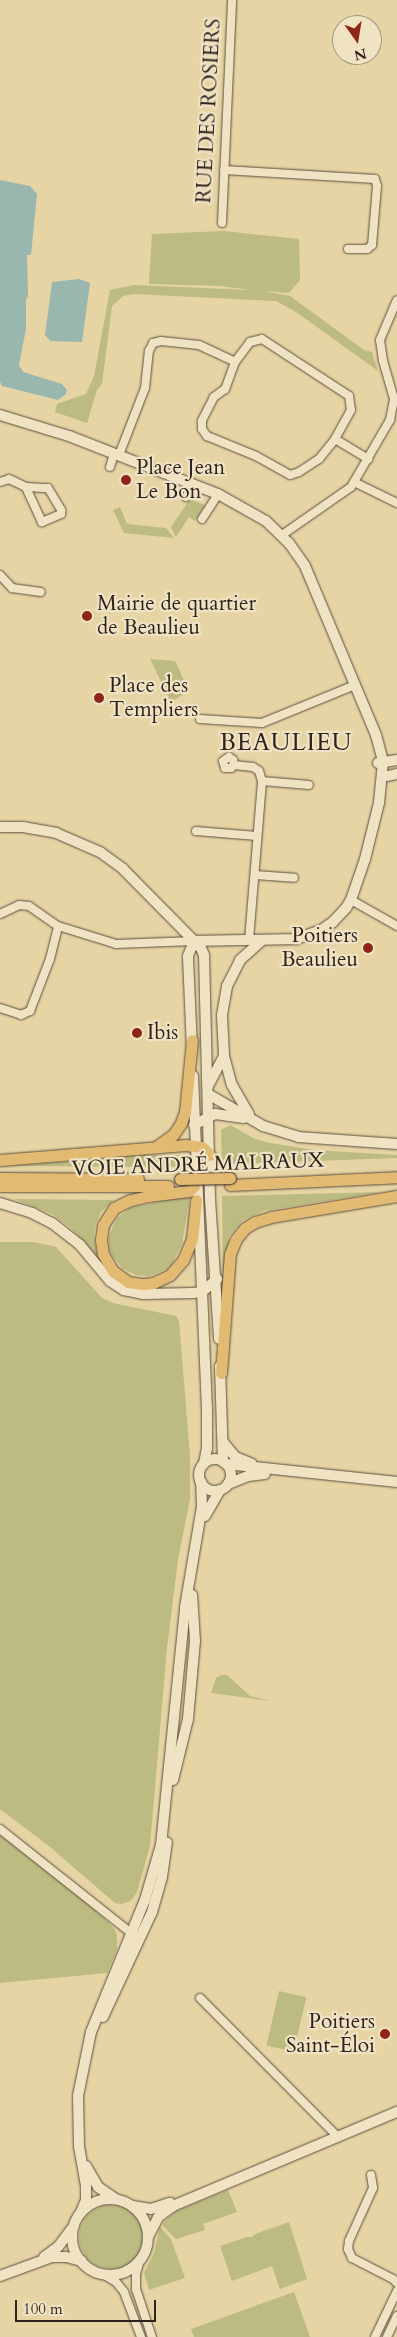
<!DOCTYPE html>
<html>
<head>
<meta charset="utf-8">
<style>
  body { margin:0 }
  #map { position:relative; width:397px; height:2337px; overflow:hidden; background:#e6d4a4; font-family:Cardo,serif }
  div>[style] { position:absolute }
  [style*='--x'] { left:calc(var(--x)*1px); top:calc(var(--y)*1px); width:calc(var(--w)*1px); rotate:calc(var(--a)*1deg) }
  .green>* { inset:0; background:#bcbb81; transform-origin:0 0 }
  .round { border-radius:50% }
  .water>* { inset:0; background:#99b7af }
  .roads { filter:drop-shadow(0 0 1px #5c4e3e) drop-shadow(0 0 1px #5c4e3e) }
  .street>* { height:8px; margin:-4px; padding:0 4px; transform-origin:4px; border-radius:4px; background:#efe3c4 }
  .secondary>* { height:10px; margin:-5px; padding:0 5px; transform-origin:5px; border-radius:5px; background:#efe3c4 }
  .secondary>.ring { margin:-5px; padding:0; box-sizing:content-box; background:none; border:10px solid #efe3c4; border-radius:50% }
  .primary>* { height:11px; margin:-5.5px; padding:0 5.5px; transform-origin:5.5px; border-radius:5.5px; background:#e3ba72 }
  .bridges { filter:drop-shadow(0 0 1px #2e221c) drop-shadow(0 0 1px #2e221c) }
  .primary-bridge>* { height:11px; margin:-5.5px; padding:0 5.5px; transform-origin:5.5px; border-radius:5.5px; background:#e3ba72 }
  .dots>* { width:14px; height:14px; translate:-50% -50%; box-sizing:border-box; border:2px solid #efe3c4; border-radius:50% }
  span { translate:-50% -50%; white-space:nowrap; text-align:center; line-height:1.15; -webkit-text-stroke:4.5px #efe3c4; paint-order:stroke }
  .street-label { font-size:21px; color:#2e221c }
  .poi-label { font-size:21px; color:#2e221c }
  .left { translate:0 -50%; text-align:left }
  .right { translate:-100% -50%; text-align:right }
  .quarter-label { font-size:24px; color:#2e221c; letter-spacing:1px }
  .north { position:absolute; left:332px; top:15px; width:50px; height:50px; box-sizing:border-box; background:#efe3c4; border:1px solid #a29681; border-radius:50%; rotate:167deg; font-size:14px; font-weight:700; line-height:20px; text-align:center; color:#2e221c }
  .north::after { content:''; display:block; margin:auto; width:18px; height:22px; background:#8f2418; clip-path:polygon(50% 0,100% 100%,50% 72%,0 100%) }
  .scale { position:absolute; left:15px; top:2300px; width:141px; height:22px; box-sizing:border-box; border:2px solid #2e221c; border-top:0; padding-left:6px; font-size:15px; line-height:18px; white-space:nowrap; color:#2e221c; -webkit-text-stroke:4px #efe3c4; paint-order:stroke }
</style>
</head>
<body>
<div id="map">
  <div class="green">
    <i style="clip-path:polygon(224px 231px,299px 239px,300px 280px,289px 293px,263px 291px,290px 296px,364px 350px,372px 352px,378px 371px,296px 312px,276px 301px,134px 294px,123px 296px,112px 306px,102px 384px,97px 390px,87px 423px,55px 412px,57px 404px,86px 394px,94px 376px,110px 290px,134px 285px,251px 290px,220px 286px,149px 284px,152px 234px)"></i>
    <i style="clip-path:polygon(190px 499px,205px 505px,195px 521px,189px 517px,176px 537px,171px 527px)"></i>
    <i style="clip-path:polygon(120px 507px,127px 524px,166px 528px,174px 538px,124px 533px,113px 510px)"></i>
    <i style="clip-path:polygon(150px 659px,175px 661px,189px 691px,171px 702px)"></i>
    <i style="clip-path:polygon(230px 1125px,255px 1139px,270px 1143px,314px 1150px,397px 1155px,397px 1158px,230px 1164px,230px 1167px,222px 1167px,221px 1130px)"></i>
    <i style="clip-path:polygon(142px 1155px,185px 1155px,189px 1167px,11px 1166px)"></i>
    <i style="clip-path:polygon(381px 1192px,264px 1211px,243px 1220px,229px 1236px,225px 1284px,223px 1282px,222px 1196px)"></i>
    <i style="clip-path:polygon(180px 1197px,190px 1197px,182px 1244px,172px 1264px,167px 1269px,150px 1276px,136px 1275px,122px 1268px,111px 1254px,109px 1246px,109px 1236px,117px 1218px,130px 1208px)"></i>
    <i style="clip-path:polygon(14px 1199px,114px 1200px,101px 1212px,96px 1223px,94px 1234px,97px 1256px,72px 1229px,52px 1214px)"></i>
    <i style="clip-path:polygon(0 1242px,34px 1242px,56px 1247px,102px 1298px,113px 1303px,176px 1316px,179px 1321px,190px 1456px,190px 1499px,178px 1560px,167px 1648px,150px 1846px,137px 1892px,131px 1901px,121px 1904px,115px 1903px,50px 1847px,0 1809px)"></i>
    <i style="clip-path:polygon(221px 1675px,227px 1675px,250px 1696px,271px 1701px,211px 1693px,216px 1678px)"></i>
    <i style="clip-path:polygon(0 1835px,77px 1893px,114px 1928px,117px 1935px,117px 1950px,107px 1973px,0 1983px)"></i>
    <i style="left:279px;top:1991px;width:28px;height:56px;rotate:13deg"></i>
    <i style="clip-path:polygon(228px 2190px,237px 2212px,203px 2224px,205px 2230px,176px 2239px,163px 2226px,163px 2223px,176px 2211px)"></i>
    <i class="round" style="left:79px;top:2205px;width:64px;height:64px"></i>
    <i style="clip-path:polygon(289px 2222px,307px 2279px,280px 2289px,272px 2266px,232px 2281px,220px 2246px,247px 2237px,252px 2237px,255px 2234px)"></i>
    <i style="clip-path:polygon(160px 2227px,171px 2239px,185px 2278px,149px 2290px,144px 2273px,154px 2253px)"></i>
    <i style="clip-path:polygon(294px 2292px,310px 2337px,194px 2337px,191px 2329px)"></i>
  </div>
  <div class="water">
    <i style="clip-path:polygon(0 180px,30px 186px,37px 194px,31px 255px,27px 255px,28px 296px,26px 300px,26px 329px,19px 365px,23px 372px,62px 384px,67px 390px,66px 394px,58px 400px,2px 386px,0 382px)"></i>
    <i style="clip-path:polygon(79px 279px,90px 283px,82px 342px,50px 341px,45px 335px,52px 282px)"></i>
  </div>
  <div class="roads">
    <div class="street">
      <i style="--x:224;--y:170;--w:151;--a:3.4"></i>
      <i style="--x:375;--y:179;--w:7;--a:74"></i>
      <i style="--x:377;--y:186;--w:59;--a:94.8"></i>
      <i style="--x:372;--y:245;--w:6;--a:141"></i>
      <i style="--x:367;--y:249;--w:19;--a:180"></i>
      <i style="--x:222;--y:223;--w:223;--a:-87.4"></i>
      <i style="--x:235;--y:362;--w:29;--a:110"></i>
      <i style="--x:225;--y:389;--w:14;--a:144"></i>
      <i style="--x:214;--y:397;--w:27;--a:117"></i>
      <i style="--x:202;--y:421;--w:8;--a:90"></i>
      <i style="--x:202;--y:429;--w:9;--a:54"></i>
      <i style="--x:207;--y:436;--w:53;--a:22.2"></i>
      <i style="--x:256;--y:456;--w:39;--a:29"></i>
      <i style="--x:290;--y:475;--w:9;--a:-18"></i>
      <i style="--x:299;--y:472;--w:24;--a:-33"></i>
      <i style="--x:319;--y:459;--w:26;--a:-51"></i>
      <i style="--x:119;--y:455;--w:72;--a:-68.8"></i>
      <i style="--x:145;--y:388;--w:37;--a:-84"></i>
      <i style="--x:149;--y:351;--w:9;--a:-63"></i>
      <i style="--x:153;--y:343;--w:8;--a:-14"></i>
      <i style="--x:161;--y:341;--w:38;--a:6"></i>
      <i style="--x:199;--y:345;--w:40;--a:25"></i>
      <i style="--x:235;--y:362;--w:25;--a:-53"></i>
      <i style="--x:250;--y:342;--w:12;--a:-14"></i>
      <i style="--x:262;--y:339;--w:104;--a:33.2"></i>
      <i style="--x:349;--y:396;--w:14;--a:82"></i>
      <i style="--x:351;--y:410;--w:33;--a:119"></i>
      <i style="--x:335;--y:439;--w:39;--a:31"></i>
      <i style="--x:110;--y:467;--w:14;--a:-73"></i>
      <i style="--x:0;--y:482;--w:9;--a:-18"></i>
      <i style="--x:9;--y:479;--w:19;--a:25"></i>
      <i style="--x:26;--y:487;--w:22;--a:3"></i>
      <i style="--x:48;--y:488;--w:26;--a:59"></i>
      <i style="--x:61;--y:510;--w:4;--a:90"></i>
      <i style="--x:61;--y:514;--w:21;--a:157"></i>
      <i style="--x:42;--y:522;--w:38;--a:-115"></i>
      <i style="--x:354;--y:482;--w:48;--a:26"></i>
      <i style="--x:186;--y:497;--w:15;--a:-58"></i>
      <i style="--x:202;--y:519;--w:30;--a:-57"></i>
      <i style="--x:282;--y:535;--w:84;--a:-34.8"></i>
      <i style="--x:351;--y:487;--w:78;--a:-59.8"></i>
      <i style="--x:390;--y:420;--w:21;--a:-79"></i>
      <i style="--x:394;--y:399;--w:40;--a:-106"></i>
      <i style="--x:383;--y:361;--w:21;--a:-98"></i>
      <i style="--x:380;--y:340;--w:43;--a:-67"></i>
      <i style="--x:0;--y:575;--w:18;--a:47"></i>
      <i style="--x:12;--y:588;--w:29;--a:8"></i>
      <i style="--x:200;--y:719;--w:62;--a:3.7"></i>
      <i style="--x:262;--y:723;--w:100;--a:-22.2"></i>
      <i style="--x:234;--y:765;--w:4;--a:135"></i>
      <i style="--x:231;--y:768;--w:6;--a:180"></i>
      <i style="--x:225;--y:768;--w:7;--a:-106"></i>
      <i style="--x:223;--y:761;--w:7;--a:-34"></i>
      <i style="--x:229;--y:757;--w:5;--a:37"></i>
      <i style="--x:233;--y:760;--w:5;--a:79"></i>
      <i style="--x:234;--y:765;--w:19;--a:6"></i>
      <i style="--x:253;--y:767;--w:7;--a:34"></i>
      <i style="--x:259;--y:771;--w:10;--a:73"></i>
      <i style="--x:196;--y:831;--w:61;--a:4.7"></i>
      <i style="--x:255;--y:875;--w:39;--a:4"></i>
      <i style="--x:351;--y:900;--w:53;--a:29.5"></i>
      <i style="--x:0;--y:914;--w:21;--a:-25"></i>
      <i style="--x:19;--y:905;--w:10;--a:6"></i>
      <i style="--x:29;--y:906;--w:35;--a:35"></i>
      <i style="--x:249;--y:940;--w:160;--a:-85.3"></i>
      <i style="--x:262;--y:781;--w:47;--a:4.9"></i>
      <i style="--x:0;--y:1008;--w:22;--a:18"></i>
      <i style="--x:21;--y:1015;--w:10;--a:-24"></i>
      <i style="--x:30;--y:1011;--w:56;--a:-69"></i>
      <i style="--x:50;--y:959;--w:34;--a:-76"></i>
      <i style="--x:58;--y:926;--w:61;--a:17.2"></i>
      <i style="--x:116;--y:944;--w:78;--a:-2.2"></i>
      <i style="--x:0;--y:1829;--w:172;--a:38.4"></i>
      <i style="--x:200;--y:1998;--w:194;--a:45.2"></i>
      <i style="--x:371;--y:2175;--w:13;--a:81"></i>
      <i style="--x:373;--y:2188;--w:58;--a:114.4"></i>
      <i style="--x:349;--y:2241;--w:8;--a:97"></i>
      <i style="--x:348;--y:2249;--w:10;--a:66"></i>
      <i style="--x:352;--y:2258;--w:46;--a:27.1"></i>
      <i style="--x:393;--y:2279;--w:6;--a:45"></i>
      <i style="--x:140;--y:2260;--w:15;--a:106"></i>
      <i style="--x:136;--y:2274;--w:15;--a:90"></i>
      <i style="--x:136;--y:2289;--w:51;--a:71.6"></i>
      <i style="--x:103;--y:2274;--w:15;--a:32"></i>
      <i style="--x:116;--y:2282;--w:13;--a:51"></i>
      <i style="--x:124;--y:2292;--w:48;--a:69.3"></i>
      <i style="--x:375;--y:2337;--w:51;--a:-64.4"></i>
      <i style="--x:387;--y:2337;--w:23;--a:-65"></i>
    </div>
    <div class="secondary">
      <i style="--x:0;--y:415;--w:72;--a:16.9"></i>
      <i style="--x:69;--y:436;--w:160;--a:21.3"></i>
      <i style="--x:218;--y:494;--w:55;--a:29.4"></i>
      <i style="--x:266;--y:521;--w:32;--a:44"></i>
      <i style="--x:289;--y:543;--w:28;--a:55"></i>
      <i style="--x:305;--y:566;--w:183;--a:67.2"></i>
      <i style="--x:376;--y:735;--w:28;--a:75"></i>
      <i style="--x:383;--y:762;--w:41;--a:95.6"></i>
      <i style="--x:379;--y:803;--w:58;--a:104"></i>
      <i style="--x:365;--y:859;--w:43;--a:108.9"></i>
      <i style="--x:351;--y:900;--w:9;--a:122"></i>
      <i style="--x:346;--y:908;--w:19;--a:133"></i>
      <i style="--x:333;--y:922;--w:14;--a:146"></i>
      <i style="--x:321;--y:930;--w:27;--a:160"></i>
      <i style="--x:296;--y:939;--w:102;--a:178.9"></i>
      <i style="--x:378;--y:763;--w:19;--a:-9"></i>
      <i style="--x:388;--y:776;--w:9;--a:-13"></i>
      <i style="--x:0;--y:827;--w:23;--a:0"></i>
      <i style="--x:23;--y:827;--w:34;--a:10"></i>
      <i style="--x:56;--y:833;--w:48;--a:23.4"></i>
      <i style="--x:100;--y:852;--w:29;--a:36"></i>
      <i style="--x:123;--y:869;--w:111;--a:45.4"></i>
      <i style="--x:201;--y:948;--w:8;--a:67"></i>
      <i style="--x:204;--y:955;--w:244;--a:88.6"></i>
      <i style="--x:210;--y:1199;--w:140;--a:86.3"></i>
      <i style="--x:192;--y:1049;--w:93;--a:-92.5"></i>
      <i style="--x:188;--y:956;--w:16;--a:-68"></i>
      <i style="--x:224;--y:1056;--w:30;--a:75"></i>
      <i style="--x:232;--y:1085;--w:34;--a:60"></i>
      <i style="--x:193;--y:1076;--w:331;--a:87.6"></i>
      <i style="--x:207;--y:1407;--w:41;--a:90"></i>
      <i style="--x:207;--y:1448;--w:16;--a:101"></i>
      <i style="--x:208;--y:1086;--w:34;--a:-62"></i>
      <i style="--x:224;--y:1056;--w:41;--a:-92.8"></i>
      <i style="--x:222;--y:1015;--w:29;--a:-80"></i>
      <i style="--x:227;--y:986;--w:29;--a:-63"></i>
      <i style="--x:240;--y:960;--w:30;--a:-42"></i>
      <i style="--x:208;--y:1094;--w:64;--a:30.2"></i>
      <i style="--x:263;--y:1126;--w:37;--a:17"></i>
      <i style="--x:298;--y:1137;--w:99;--a:4"></i>
      <i style="--x:194;--y:1125;--w:24;--a:-28"></i>
      <i style="--x:215;--y:1114;--w:29;--a:8"></i>
      <i style="--x:0;--y:1203;--w:34;--a:17"></i>
      <i style="--x:32;--y:1213;--w:22;--a:27"></i>
      <i style="--x:52;--y:1223;--w:36;--a:38"></i>
      <i style="--x:80;--y:1245;--w:47;--a:50.2"></i>
      <i style="--x:110;--y:1281;--w:17;--a:33"></i>
      <i style="--x:124;--y:1290;--w:19;--a:12"></i>
      <i style="--x:143;--y:1294;--w:50;--a:-1.1"></i>
      <i style="--x:193;--y:1293;--w:9;--a:-6"></i>
      <i style="--x:202;--y:1292;--w:20;--a:-41"></i>
      <i style="--x:220;--y:1366;--w:96;--a:88.2"></i>
      <i style="--x:223;--y:1442;--w:19;--a:51"></i>
      <i style="--x:235;--y:1457;--w:18;--a:22"></i>
      <i class="ring" style="left:199px;top:1459px;width:22px;height:22px"></i>
      <i style="--x:226;--y:1464;--w:172;--a:6"></i>
      <i style="--x:228;--y:1484;--w:22;--a:-22"></i>
      <i style="--x:248;--y:1476;--w:17;--a:-7"></i>
      <i style="--x:205;--y:1516;--w:30;--a:-60"></i>
      <i style="--x:173;--y:1780;--w:63;--a:-76.2"></i>
      <i style="--x:188;--y:1719;--w:78;--a:-84.9"></i>
      <i style="--x:195;--y:1641;--w:46;--a:-93.7"></i>
      <i style="--x:103;--y:2017;--w:116;--a:-65"></i>
      <i style="--x:152;--y:1912;--w:36;--a:-74"></i>
      <i style="--x:162;--y:1877;--w:35;--a:-82"></i>
      <i style="--x:86;--y:2166;--w:24;--a:60"></i>
      <i style="--x:98;--y:2187;--w:22;--a:34"></i>
      <i class="ring" style="left:72px;top:2199px;width:66px;height:66px"></i>
      <i style="--x:133;--y:2206;--w:18;--a:9"></i>
      <i style="--x:151;--y:2209;--w:20;--a:-18"></i>
      <i style="--x:81;--y:2212;--w:13;--a:-67"></i>
      <i style="--x:86;--y:2200;--w:14;--a:-90"></i>
      <i style="--x:86;--y:2186;--w:40;--a:-100"></i>
      <i style="--x:79;--y:2147;--w:51;--a:-91.1"></i>
      <i style="--x:78;--y:2096;--w:65;--a:-78.5"></i>
      <i style="--x:91;--y:2032;--w:143;--a:-67.8"></i>
      <i style="--x:145;--y:1900;--w:57;--a:-73.8"></i>
      <i style="--x:161;--y:1845;--w:239;--a:-84.2"></i>
      <i style="--x:185;--y:1607;--w:101;--a:-80.4"></i>
      <i style="--x:202;--y:1507;--w:25;--a:-92"></i>
      <i style="--x:148;--y:2237;--w:22;--a:-63"></i>
      <i style="--x:158;--y:2217;--w:19;--a:-36"></i>
      <i style="--x:173;--y:2206;--w:243;--a:-22.8"></i>
      <i style="--x:44;--y:2257;--w:17;--a:-36"></i>
      <i style="--x:58;--y:2247;--w:26;--a:-53"></i>
      <i style="--x:0;--y:2276;--w:55;--a:-20.1"></i>
      <i style="--x:52;--y:2257;--w:14;--a:0"></i>
      <i style="--x:66;--y:2257;--w:16;--a:14"></i>
    </div>
    <div class="primary">
      <i style="--x:157;--y:1146;--w:19;--a:-35"></i>
      <i style="--x:173;--y:1135;--w:14;--a:-56"></i>
      <i style="--x:181;--y:1123;--w:12;--a:-70"></i>
      <i style="--x:185;--y:1112;--w:72;--a:-84.4"></i>
      <i style="--x:0;--y:1160;--w:186;--a:-4.6"></i>
      <i style="--x:185;--y:1145;--w:17;--a:7"></i>
      <i style="--x:202;--y:1147;--w:11;--a:45"></i>
      <i style="--x:0;--y:1178;--w:138;--a:0.4"></i>
      <i style="--x:230;--y:1185;--w:167;--a:-2.7"></i>
      <i style="--x:0;--y:1186;--w:168;--a:0"></i>
      <i style="--x:194;--y:1186;--w:7;--a:135"></i>
      <i style="--x:189;--y:1191;--w:41;--a:173"></i>
      <i style="--x:148;--y:1196;--w:18;--a:167"></i>
      <i style="--x:130;--y:1200;--w:18;--a:153"></i>
      <i style="--x:114;--y:1208;--w:20;--a:123"></i>
      <i style="--x:103;--y:1225;--w:15;--a:98"></i>
      <i style="--x:101;--y:1240;--w:14;--a:82"></i>
      <i style="--x:103;--y:1254;--w:20;--a:60"></i>
      <i style="--x:113;--y:1271;--w:19;--a:36"></i>
      <i style="--x:128;--y:1282;--w:15;--a:8"></i>
      <i style="--x:143;--y:1284;--w:10;--a:-6"></i>
      <i style="--x:153;--y:1283;--w:19;--a:-25"></i>
      <i style="--x:170;--y:1275;--w:20;--a:-49"></i>
      <i style="--x:183;--y:1260;--w:23;--a:-67"></i>
      <i style="--x:192;--y:1239;--w:39;--a:-84"></i>
      <i style="--x:221;--y:1373;--w:119;--a:-85.7"></i>
      <i style="--x:230;--y:1254;--w:16;--a:-68"></i>
      <i style="--x:236;--y:1239;--w:14;--a:-51"></i>
      <i style="--x:245;--y:1228;--w:12;--a:-31"></i>
      <i style="--x:255;--y:1222;--w:17;--a:-17"></i>
      <i style="--x:271;--y:1217;--w:128;--a:-9.5"></i>
    </div>
  </div>
  <div class="bridges">
    <div class="primary-bridge">
      <i style="--x:180;--y:1179;--w:50;--a:-1.1"></i>
    </div>
  </div>
  <div class="dots">
    <i style="left:126px;top:480px;background:#8f2418"></i>
    <i style="left:87px;top:616px;background:#8f2418"></i>
    <i style="left:99px;top:698px;background:#8f2418"></i>
    <i style="left:368px;top:948px;background:#8f2418"></i>
    <i style="left:137px;top:1033px;background:#8f2418"></i>
    <i style="left:385px;top:2034px;background:#8f2418"></i>
  </div>
  <div class="street-label">
    <span style="left:209px;top:111px;rotate:-87deg">RUE DES ROSIERS</span>
    <span style="left:198px;top:1165px;rotate:-2deg">VOIE ANDRÉ MALRAUX</span>
  </div>
  <div class="poi-label">
    <span class="left" style="left:136px;top:480px">Place Jean<br>Le Bon</span>
    <span class="left" style="left:97px;top:616px">Mairie de quartier<br>de Beaulieu</span>
    <span class="left" style="left:109px;top:698px">Place des<br>Templiers</span>
    <span class="right" style="left:358px;top:948px">Poitiers<br>Beaulieu</span>
    <span class="left" style="left:147px;top:1033px">Ibis</span>
    <span class="right" style="left:375px;top:2034px">Poitiers<br>Saint-Éloi</span>
  </div>
  <div class="quarter-label">
    <span style="left:286px;top:743px">BEAULIEU</span>
  </div>
  <div class="north">N</div>
  <div class="scale">100 m</div>
</div>
</body>
</html>
